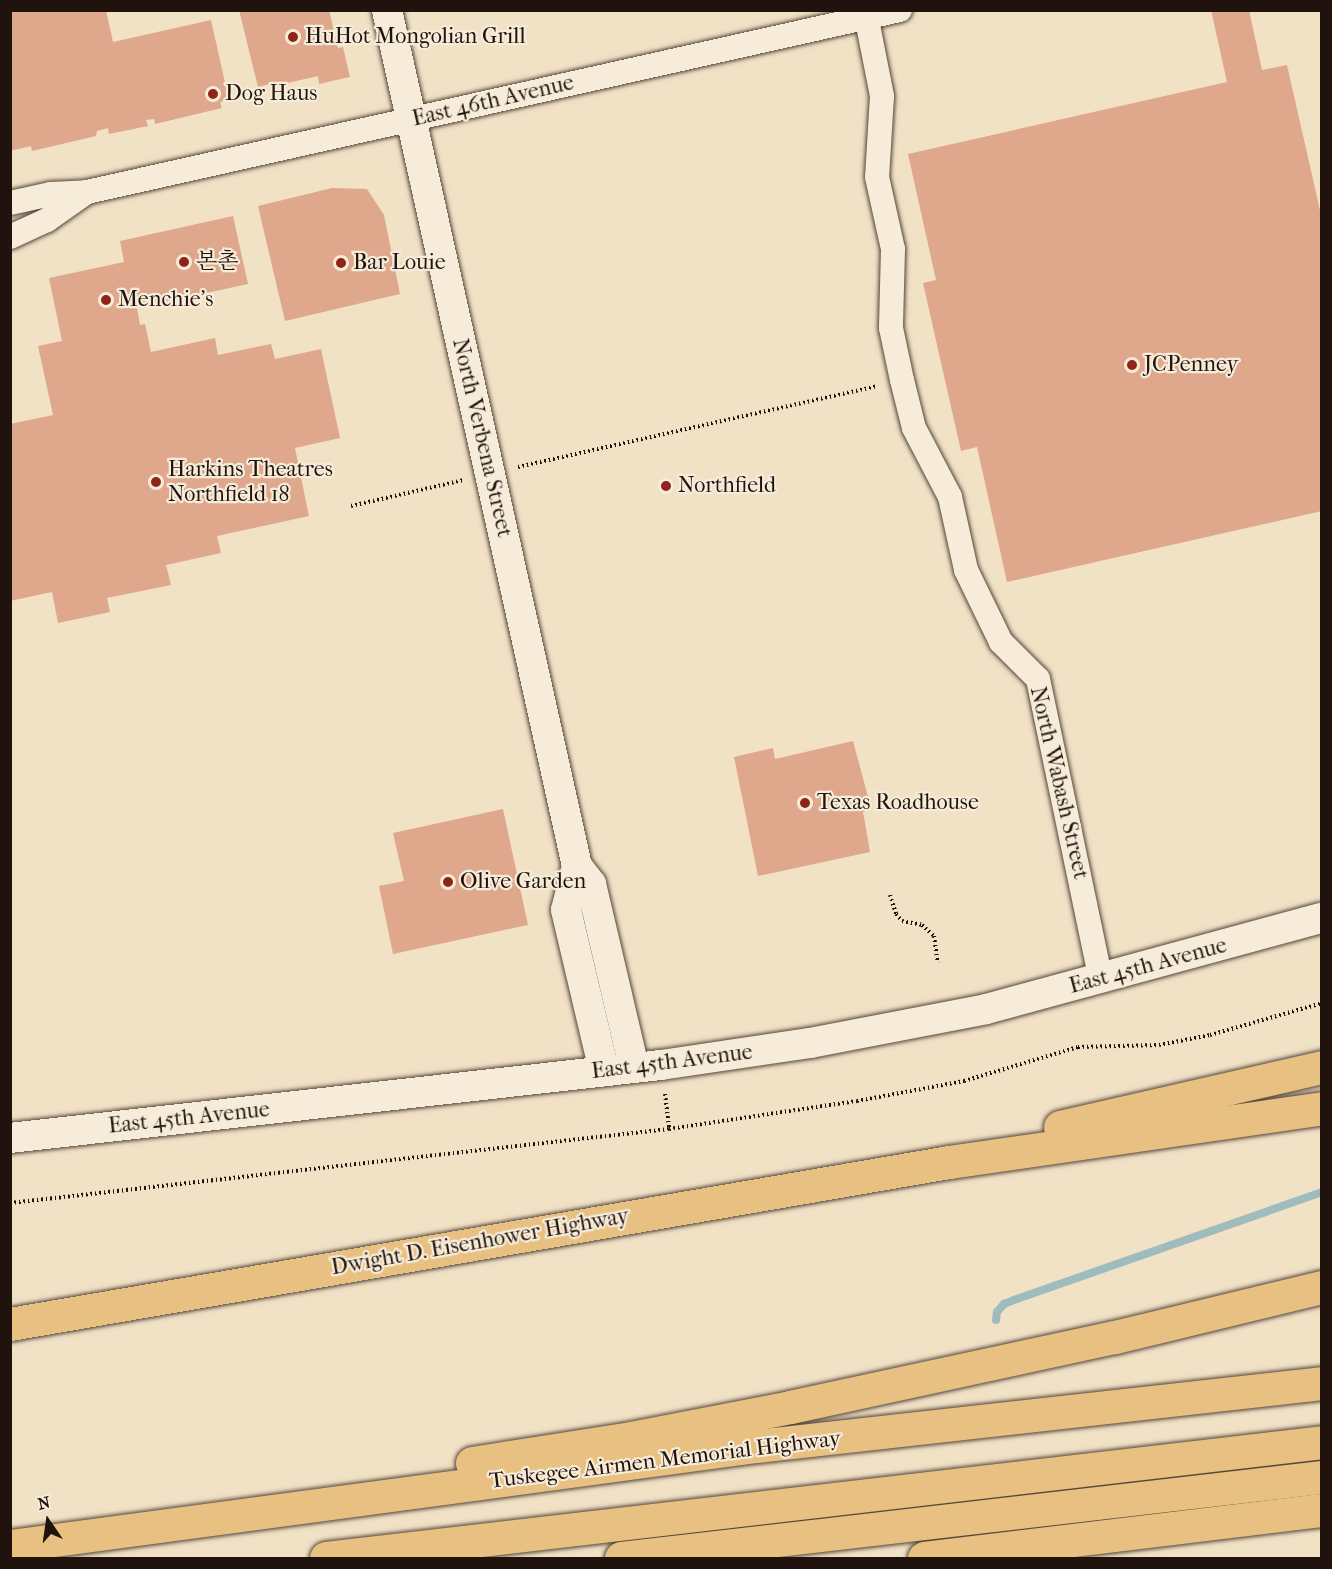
<!DOCTYPE html>
<html>
<head>
<meta charset="utf-8">
<style>
  body { margin:0 }
  #map { position:relative; width:1332px; height:1569px; overflow:hidden; background:#f1e1c5; font-family:"IM FELL French Canon","Noto Serif KR",serif }
  div>[style] { position:absolute }
  [style*='--x'] { left:calc(var(--x)*1px); top:calc(var(--y)*1px); width:calc(var(--w)*1px); rotate:calc(var(--a)*1deg) }
  .stream>* { height:8px; margin:-4px; padding:0 4px; transform-origin:4px; border-radius:4px; background:#9ebbbe }
  .building>* { inset:0; background:#dfa88c }
  .path>* { height:4px; margin-top:-2px; transform-origin:0; background:repeating-linear-gradient(90deg,#20130d 0 1.5px,transparent 0 4.5px) }
  .roads { filter:drop-shadow(0 0 2px #54463b) drop-shadow(0 0 2px #54463b) }
  .minor>* { height:24px; margin:-12px; padding:0 12px; transform-origin:12px; border-radius:12px; background:#f6ecd9 }
  .tertiary>* { height:30px; margin:-15px; padding:0 15px; transform-origin:15px; border-radius:15px; background:#f6ecd9 }
  .motorway>* { height:33px; margin:-16.5px; padding:0 16.5px; transform-origin:16.5px; border-radius:16.5px; background:#e8c082 }
  .dots>* { width:16px; height:16px; translate:-50% -50%; box-sizing:border-box; border:3px solid #f6ecd9; border-radius:50% }
  span { translate:-50% -50%; white-space:nowrap; text-align:center; line-height:1.15; -webkit-text-stroke:4.5px #f6ecd9; paint-order:stroke }
  .poi-label { font-size:22px; color:#20130d }
  .left { translate:0 -50%; text-align:left }
  .street-label { font-size:22px; color:#20130d }
  .frame { position:absolute; inset:0; border:12px solid #20130d; pointer-events:none }
  .north { position:absolute; left:18px; top:1491px; width:60px; height:60px; -webkit-text-stroke:4px #f6ecd9; paint-order:stroke; rotate:347deg; font-size:16px; font-weight:700; line-height:24px; text-align:center; color:#20130d }
  .north::after { content:''; display:block; margin:auto; width:21px; height:27px; background:#20130d; clip-path:polygon(50% 0,100% 100%,50% 72%,0 100%) }
</style>
</head>
<body>
<div id="map">
  <div class="stream">
    <i style="--x:996;--y:1320;--w:8;--a:-83"></i>
    <i style="--x:997;--y:1312;--w:11;--a:-49"></i>
    <i style="--x:1004;--y:1304;--w:11;--a:-22"></i>
    <i style="--x:1014;--y:1300;--w:326;--a:-19.3"></i>
  </div>
  <div class="building">
    <i style="clip-path:polygon(10px 10px,106px 10px,113px 42px,211px 20px,228px 96px,220px 103px,222px 108px,155px 124px,154px 119px,146px 120px,148px 126px,109px 134px,108px 128px,97px 131px,96px 136px,32px 151px,31px 146px,10px 151px)"></i>
    <i style="clip-path:polygon(239px 10px,329px 10px,338px 48px,343px 47px,350px 77px,319px 84px,318px 76px,279px 85px,278px 82px,258px 87px)"></i>
    <i style="clip-path:polygon(1211px 10px,1249px 10px,1262px 70px,1287px 65px,1322px 219px,1322px 511px,1007px 582px,977px 447px,961px 451px,923px 283px,936px 280px,908px 154px,1227px 82px)"></i>
    <i style="clip-path:polygon(332px 188px,367px 189px,384px 215px,400px 294px,285px 321px,258px 206px)"></i>
    <i style="clip-path:polygon(233px 216px,248px 284px,137px 308px,140px 325px,145px 324px,151px 352px,215px 338px,218px 355px,271px 344px,275px 359px,321px 349px,340px 438px,295px 448px,309px 516px,217px 536px,221px 553px,166px 565px,171px 585px,107px 598px,110px 612px,58px 623px,52px 592px,10px 601px,10px 424px,53px 415px,38px 346px,62px 341px,49px 278px,124px 262px,120px 241px)"></i>
    <i style="clip-path:polygon(853px 741px,871px 808px,863px 812px,870px 852px,758px 876px,734px 757px,773px 748px,775px 759px)"></i>
    <i style="clip-path:polygon(503px 809px,528px 925px,393px 954px,379px 886px,404px 881px,393px 833px)"></i>
  </div>
  <div class="path">
    <i style="--x:518;--y:467;--w:368;--a:-12.7"></i>
    <i style="--x:351;--y:506;--w:116;--a:-13"></i>
    <i style="--x:890;--y:895;--w:20;--a:72"></i>
    <i style="--x:896;--y:914;--w:9;--a:49"></i>
    <i style="--x:902;--y:921;--w:20;--a:11"></i>
    <i style="--x:922;--y:925;--w:16;--a:43"></i>
    <i style="--x:934;--y:936;--w:27;--a:82"></i>
    <i style="--x:665;--y:1094;--w:35;--a:83"></i>
    <i style="--x:10;--y:1203;--w:663;--a:-6.41"></i>
    <i style="--x:669;--y:1129;--w:190;--a:-8.5"></i>
    <i style="--x:857;--y:1101;--w:109;--a:-10.6"></i>
    <i style="--x:964;--y:1081;--w:119;--a:-16.6"></i>
    <i style="--x:1078;--y:1047;--w:81;--a:-1.4"></i>
    <i style="--x:1159;--y:1045;--w:52;--a:-11.1"></i>
    <i style="--x:1210;--y:1035;--w:116;--a:-15.9"></i>
  </div>
  <div class="roads">
    <div class="minor">
      <i style="--x:865;--y:10;--w:88;--a:78.8"></i>
      <i style="--x:882;--y:96;--w:81;--a:93.5"></i>
      <i style="--x:877;--y:177;--w:74;--a:77.5"></i>
      <i style="--x:893;--y:249;--w:79;--a:91.5"></i>
      <i style="--x:891;--y:328;--w:53;--a:78.1"></i>
      <i style="--x:902;--y:380;--w:49;--a:76"></i>
      <i style="--x:914;--y:428;--w:78;--a:62.4"></i>
      <i style="--x:950;--y:497;--w:75;--a:77.6"></i>
      <i style="--x:966;--y:570;--w:80;--a:64.1"></i>
      <i style="--x:1001;--y:642;--w:52;--a:45"></i>
      <i style="--x:1038;--y:679;--w:308;--a:78.2"></i>
      <i style="--x:10;--y:203;--w:42;--a:-12.4"></i>
      <i style="--x:51;--y:194;--w:36;--a:-3"></i>
      <i style="--x:87;--y:192;--w:833;--a:-12.62"></i>
      <i style="--x:10;--y:237;--w:41;--a:-24.7"></i>
      <i style="--x:47;--y:220;--w:49;--a:-35"></i>
    </div>
    <div class="tertiary">
      <i style="--x:387;--y:10;--w:877;--a:77.49"></i>
      <i style="--x:577;--y:866;--w:23;--a:52"></i>
      <i style="--x:591;--y:884;--w:188;--a:76.8"></i>
      <i style="--x:577;--y:866;--w:45;--a:104"></i>
      <i style="--x:566;--y:910;--w:165;--a:76.7"></i>
      <i style="--x:10;--y:1138;--w:655;--a:-6.4"></i>
      <i style="--x:661;--y:1065;--w:151;--a:-8.4"></i>
      <i style="--x:810;--y:1043;--w:179;--a:-10.9"></i>
      <i style="--x:986;--y:1009;--w:348;--a:-15.2"></i>
    </div>
    <div class="motorway">
      <i style="--x:1060;--y:1127;--w:269;--a:-12.9"></i>
      <i style="--x:10;--y:1324;--w:953;--a:-9.79"></i>
      <i style="--x:949;--y:1162;--w:377;--a:-8.2"></i>
      <i style="--x:472;--y:1463;--w:161;--a:-8.9"></i>
      <i style="--x:631;--y:1438;--w:162;--a:-11"></i>
      <i style="--x:790;--y:1407;--w:332;--a:-12.2"></i>
      <i style="--x:1115;--y:1337;--w:213;--a:-13.6"></i>
      <i style="--x:10;--y:1546;--w:753;--a:-7.63"></i>
      <i style="--x:756;--y:1446;--w:569;--a:-6.35"></i>
      <i style="--x:326;--y:1558;--w:1003;--a:-6.64"></i>
      <i style="--x:621;--y:1558;--w:706;--a:-6.59"></i>
      <i style="--x:924;--y:1558;--w:401;--a:-6.9"></i>
    </div>
  </div>
  <div class="dots">
    <i style="left:293px;top:37px;background:#8f2418"></i>
    <i style="left:213px;top:94px;background:#8f2418"></i>
    <i style="left:184px;top:262px;background:#8f2418"></i>
    <i style="left:341px;top:263px;background:#8f2418"></i>
    <i style="left:106px;top:300px;background:#8f2418"></i>
    <i style="left:1132px;top:365px;background:#8f2418"></i>
    <i style="left:156px;top:482px;background:#8f2418"></i>
    <i style="left:666px;top:486px;background:#8f2418"></i>
    <i style="left:805px;top:803px;background:#8f2418"></i>
    <i style="left:448px;top:882px;background:#8f2418"></i>
  </div>
  <div class="poi-label">
    <span class="left" style="left:305px;top:37px">HuHot Mongolian Grill</span>
    <span class="left" style="left:225px;top:94px">Dog Haus</span>
    <span class="left" style="left:196px;top:262px">본촌</span>
    <span class="left" style="left:353px;top:263px">Bar Louie</span>
    <span class="left" style="left:118px;top:300px">Menchie's</span>
    <span class="left" style="left:1144px;top:365px">JCPenney</span>
    <span class="left" style="left:168px;top:482px">Harkins Theatres<br>Northfield 18</span>
    <span class="left" style="left:678px;top:486px">Northfield</span>
    <span class="left" style="left:817px;top:803px">Texas Roadhouse</span>
    <span class="left" style="left:460px;top:882px">Olive Garden</span>
  </div>
  <div class="street-label">
    <span style="left:493px;top:101px;rotate:-13deg">East 46th Avenue</span>
    <span style="left:482px;top:438px;rotate:77deg">North Verbena Street</span>
    <span style="left:1059px;top:783px;rotate:77deg">North Wabash Street</span>
    <span style="left:1148px;top:966px;rotate:-15deg">East 45th Avenue</span>
    <span style="left:672px;top:1062px;rotate:-7deg">East 45th Avenue</span>
    <span style="left:189px;top:1118px;rotate:-6deg">East 45th Avenue</span>
    <span style="left:480px;top:1242px;rotate:-10deg">Dwight D. Eisenhower Highway</span>
    <span style="left:665px;top:1460px;rotate:-7deg">Tuskegee Airmen Memorial Highway</span>
  </div>
  <div class="frame"></div>
  <div class="north">N</div>
</div>
</body>
</html>
